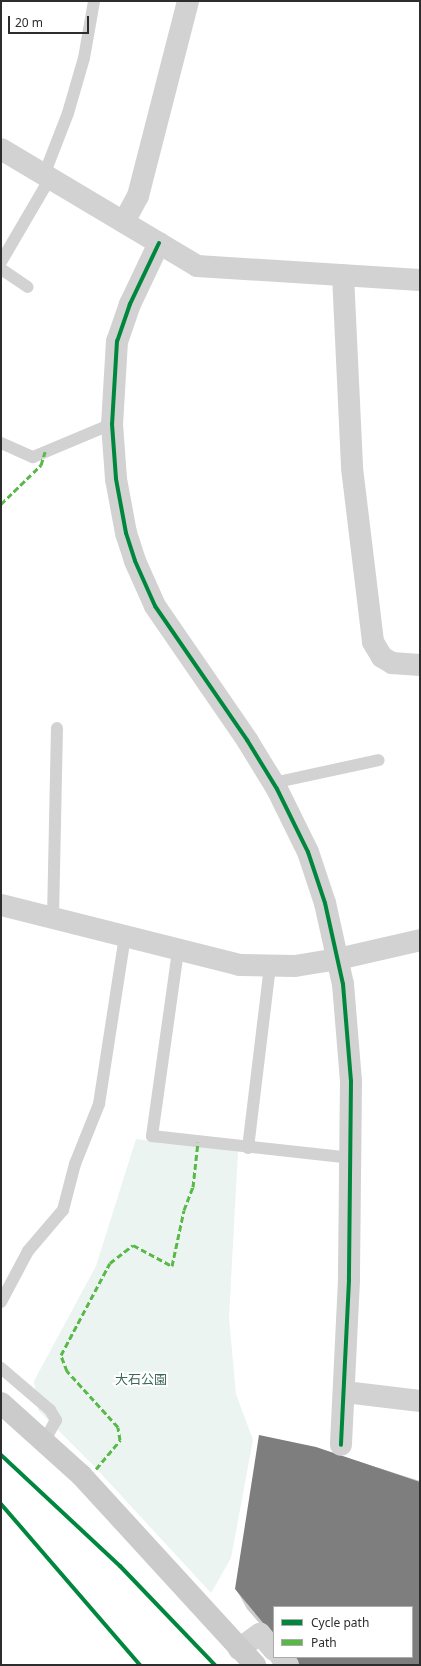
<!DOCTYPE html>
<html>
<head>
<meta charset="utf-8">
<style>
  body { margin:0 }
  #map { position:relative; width:421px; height:1666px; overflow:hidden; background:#fff; font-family:"Noto Sans","Noto Sans JP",sans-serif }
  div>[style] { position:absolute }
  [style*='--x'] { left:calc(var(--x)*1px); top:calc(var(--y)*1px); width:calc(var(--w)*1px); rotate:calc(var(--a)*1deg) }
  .green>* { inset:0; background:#ebf4f1 }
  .shadow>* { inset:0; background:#0003 }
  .building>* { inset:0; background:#7e7e7e }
  .lane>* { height:12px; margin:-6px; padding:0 6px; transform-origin:6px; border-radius:6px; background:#d2d2d2 }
  .street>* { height:22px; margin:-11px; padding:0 11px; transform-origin:11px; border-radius:11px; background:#d2d2d2 }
  .secondary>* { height:22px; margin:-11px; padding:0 11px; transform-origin:11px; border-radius:11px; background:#cbcbcb }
  .quiet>* { height:3px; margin-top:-1.5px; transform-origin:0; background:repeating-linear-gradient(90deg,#58b947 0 6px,transparent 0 9px) }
  .cycleway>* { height:4px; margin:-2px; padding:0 2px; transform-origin:2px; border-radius:2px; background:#00873e }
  span { translate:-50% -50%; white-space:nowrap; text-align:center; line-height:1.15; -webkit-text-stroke:4px #fff; paint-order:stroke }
  .park-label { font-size:13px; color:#3a695a }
  .frame { position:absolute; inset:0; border:2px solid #2d2d2d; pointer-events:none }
  .legend { position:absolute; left:273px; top:1606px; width:140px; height:52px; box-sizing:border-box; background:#fff; border:1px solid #ababab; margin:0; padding:5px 7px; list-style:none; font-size:12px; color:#2d2d2d }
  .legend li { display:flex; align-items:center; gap:8px; height:20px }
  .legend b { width:20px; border:1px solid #ababab }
  .scale { position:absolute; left:8px; top:16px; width:81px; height:18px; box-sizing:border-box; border:2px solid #2d2d2d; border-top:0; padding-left:5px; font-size:12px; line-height:14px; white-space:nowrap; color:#2d2d2d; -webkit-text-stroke:3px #fff; paint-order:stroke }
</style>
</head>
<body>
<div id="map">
  <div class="green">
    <i style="clip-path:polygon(136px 1139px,238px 1151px,229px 1318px,236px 1394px,253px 1440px,231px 1558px,211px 1593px,93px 1465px,38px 1410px,34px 1381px,96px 1266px)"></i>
  </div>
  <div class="shadow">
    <i style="clip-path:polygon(316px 1448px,420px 1481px,420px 1665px,295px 1665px,288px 1657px,412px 1657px,412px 1607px,274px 1607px,274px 1640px,247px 1609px,236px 1589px)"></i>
  </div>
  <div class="building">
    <i style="clip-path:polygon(259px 1435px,316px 1447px,420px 1482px,420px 1665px,299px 1665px,292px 1657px,412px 1657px,412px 1607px,274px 1607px,274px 1636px,235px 1589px)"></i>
  </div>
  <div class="lane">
    <i style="--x:44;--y:175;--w:66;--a:-68.8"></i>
    <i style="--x:68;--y:113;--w:57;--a:-73.8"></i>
    <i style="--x:84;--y:58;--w:58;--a:-80"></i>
    <i style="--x:1;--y:262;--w:97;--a:-59.7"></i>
    <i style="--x:1;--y:269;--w:32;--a:34"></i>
    <i style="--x:1;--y:443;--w:35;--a:24"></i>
    <i style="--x:33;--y:457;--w:86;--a:-22.7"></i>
    <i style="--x:273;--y:783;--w:108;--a:-12.2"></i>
    <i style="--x:53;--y:918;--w:190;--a:-88.8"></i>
    <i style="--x:178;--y:951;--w:187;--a:98"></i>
    <i style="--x:152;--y:1136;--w:201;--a:6.3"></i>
    <i style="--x:248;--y:1148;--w:182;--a:-83.1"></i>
    <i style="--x:1;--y:1302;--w:58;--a:-62.1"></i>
    <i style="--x:28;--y:1251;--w:54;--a:-49.5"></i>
    <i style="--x:63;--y:1210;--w:48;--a:-75.4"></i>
    <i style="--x:75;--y:1164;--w:65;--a:-68.2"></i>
    <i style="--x:99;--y:1104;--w:169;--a:-81.2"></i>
    <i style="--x:1;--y:1368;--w:65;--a:40.6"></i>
    <i style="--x:50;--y:1410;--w:12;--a:59"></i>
    <i style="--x:56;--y:1420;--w:25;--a:119"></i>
  </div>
  <div class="street">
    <i style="--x:1;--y:149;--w:228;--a:30.8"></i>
    <i style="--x:197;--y:266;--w:223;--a:3.6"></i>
    <i style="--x:124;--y:222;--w:30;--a:-62"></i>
    <i style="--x:138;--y:196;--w:201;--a:-75.6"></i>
    <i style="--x:159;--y:243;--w:68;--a:115.4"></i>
    <i style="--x:130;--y:304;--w:39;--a:109"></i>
    <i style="--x:117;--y:341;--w:83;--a:93.4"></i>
    <i style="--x:112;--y:424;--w:55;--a:85.8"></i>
    <i style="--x:116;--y:479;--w:55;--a:79.5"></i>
    <i style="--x:126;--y:533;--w:29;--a:72"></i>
    <i style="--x:135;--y:561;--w:49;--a:66"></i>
    <i style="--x:155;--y:606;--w:163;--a:55.5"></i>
    <i style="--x:247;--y:740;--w:57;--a:58.5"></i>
    <i style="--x:277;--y:789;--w:70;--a:63.8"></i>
    <i style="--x:308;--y:852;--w:54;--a:71.6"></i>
    <i style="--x:325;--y:903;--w:83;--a:77.5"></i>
    <i style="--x:343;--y:984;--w:97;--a:85.3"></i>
    <i style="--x:351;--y:1081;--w:199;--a:90.6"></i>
    <i style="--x:349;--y:1280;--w:165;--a:92.8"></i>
    <i style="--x:343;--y:275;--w:193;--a:87.3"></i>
    <i style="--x:352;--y:468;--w:175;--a:83.1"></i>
    <i style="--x:373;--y:642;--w:17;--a:59"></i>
    <i style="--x:382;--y:657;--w:12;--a:31"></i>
    <i style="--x:392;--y:663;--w:28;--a:4"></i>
    <i style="--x:1;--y:905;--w:246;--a:14.1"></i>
    <i style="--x:240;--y:965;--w:55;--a:1"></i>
    <i style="--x:295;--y:966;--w:44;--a:-9.2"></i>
    <i style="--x:338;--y:959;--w:84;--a:-13"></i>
    <i style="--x:345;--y:1392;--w:76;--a:6.8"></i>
    <i style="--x:239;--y:1649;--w:26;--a:-36"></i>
    <i style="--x:260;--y:1634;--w:21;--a:49"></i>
    <i style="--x:281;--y:1657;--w:11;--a:49"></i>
  </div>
  <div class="secondary">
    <i style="--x:1;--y:1403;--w:108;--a:42"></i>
    <i style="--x:81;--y:1475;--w:258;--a:47.5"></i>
  </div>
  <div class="quiet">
    <i style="--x:1;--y:504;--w:56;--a:-44.3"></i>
    <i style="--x:41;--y:465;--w:14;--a:-73"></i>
    <i style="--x:96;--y:1469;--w:38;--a:-50"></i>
    <i style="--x:120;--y:1440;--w:13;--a:-99"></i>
    <i style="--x:118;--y:1427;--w:76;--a:-132.3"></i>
    <i style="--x:67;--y:1371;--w:17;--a:-111"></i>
    <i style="--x:61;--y:1355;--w:104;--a:-62"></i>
    <i style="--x:110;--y:1263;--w:29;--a:-38"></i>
    <i style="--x:133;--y:1245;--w:44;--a:28.3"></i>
    <i style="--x:172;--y:1266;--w:57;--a:-77.9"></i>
    <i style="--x:184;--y:1210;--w:25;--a:-69"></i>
    <i style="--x:193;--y:1187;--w:45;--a:-83.7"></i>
  </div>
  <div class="cycleway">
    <i style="--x:159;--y:243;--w:68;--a:115.4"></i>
    <i style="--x:130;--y:304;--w:39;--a:109"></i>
    <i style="--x:117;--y:341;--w:83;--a:93.4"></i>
    <i style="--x:112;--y:424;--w:55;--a:85.8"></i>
    <i style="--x:116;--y:479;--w:55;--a:79.5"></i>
    <i style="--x:126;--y:533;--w:29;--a:72"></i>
    <i style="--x:135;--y:561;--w:49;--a:66"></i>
    <i style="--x:155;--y:606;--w:163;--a:55.5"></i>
    <i style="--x:247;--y:740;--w:57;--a:58.5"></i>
    <i style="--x:277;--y:789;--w:70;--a:63.8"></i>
    <i style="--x:308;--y:852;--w:54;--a:71.6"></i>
    <i style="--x:325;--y:903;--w:83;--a:77.5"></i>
    <i style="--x:343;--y:984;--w:97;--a:85.3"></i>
    <i style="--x:351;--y:1081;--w:199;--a:90.6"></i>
    <i style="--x:349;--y:1280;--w:165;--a:92.8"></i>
    <i style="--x:1;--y:1455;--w:163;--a:43"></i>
    <i style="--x:120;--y:1566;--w:137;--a:46.2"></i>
    <i style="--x:1;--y:1504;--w:213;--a:49.2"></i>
  </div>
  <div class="park-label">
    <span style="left:141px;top:1379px">大石公園</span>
  </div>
  <div class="frame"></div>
  <ul class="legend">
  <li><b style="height:5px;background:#00873e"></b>Cycle path</li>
  <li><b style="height:5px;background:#58b947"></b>Path</li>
  </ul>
  <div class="scale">20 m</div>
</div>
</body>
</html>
